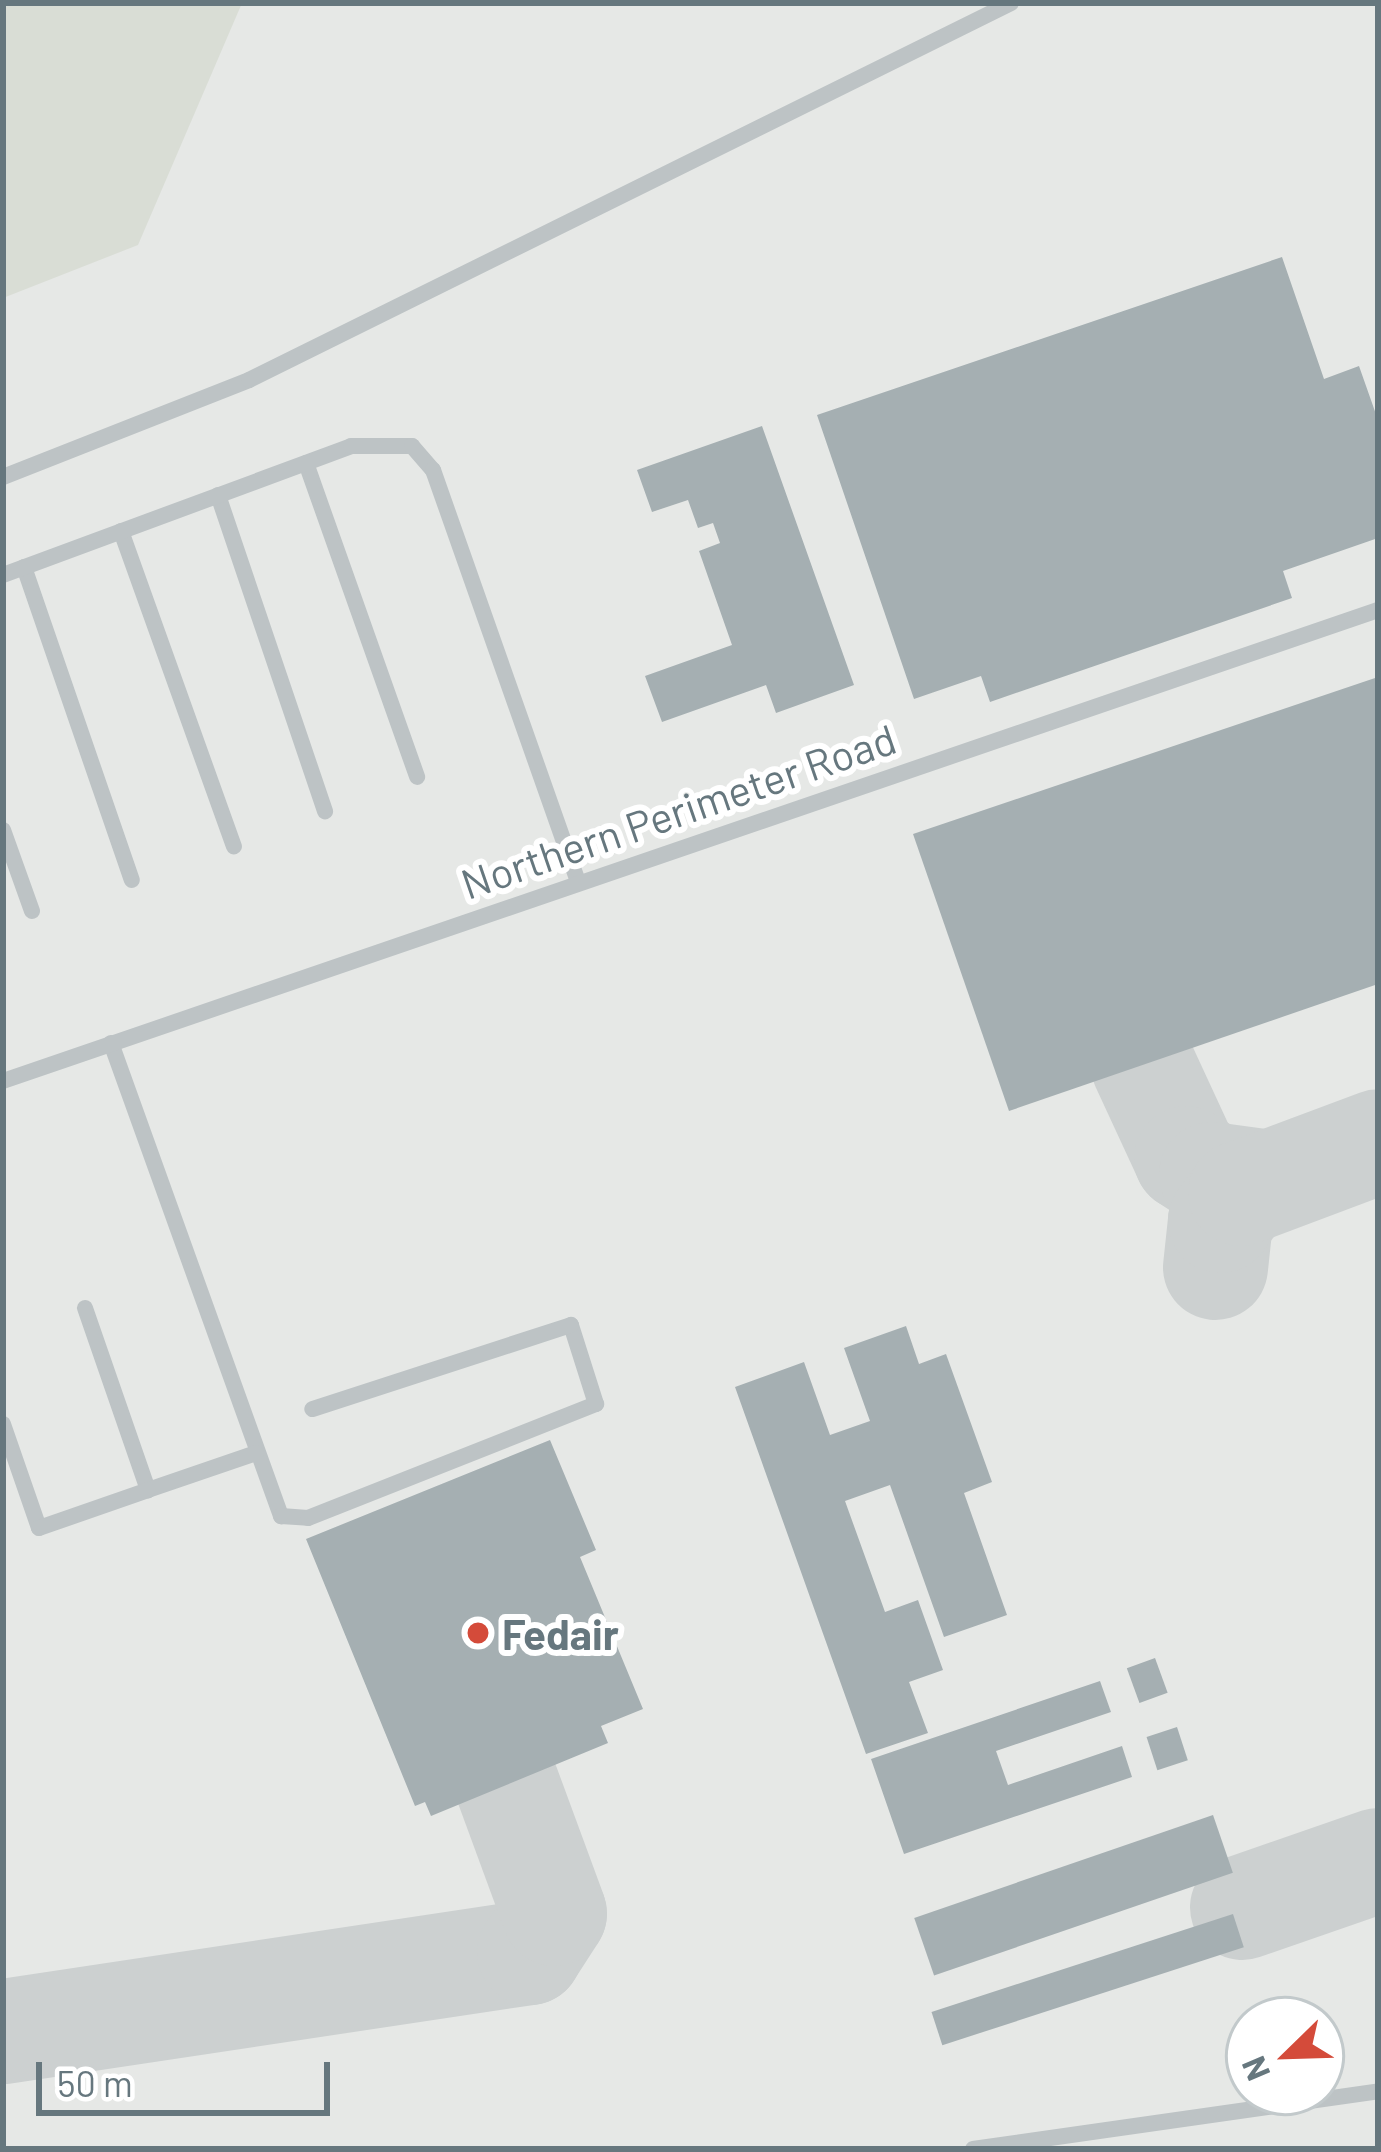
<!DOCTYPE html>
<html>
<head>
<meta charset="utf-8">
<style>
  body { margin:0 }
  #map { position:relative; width:1381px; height:2152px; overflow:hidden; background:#f8f8f6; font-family:Barlow,sans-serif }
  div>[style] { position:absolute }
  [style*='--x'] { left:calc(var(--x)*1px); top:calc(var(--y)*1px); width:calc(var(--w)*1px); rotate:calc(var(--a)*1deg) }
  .built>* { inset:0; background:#e6e8e6 }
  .green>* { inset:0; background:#d9ddd5 }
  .taxiway>* { height:105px; margin:-52.5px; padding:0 52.5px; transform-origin:52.5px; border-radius:52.5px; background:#ccd0d0 }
  .building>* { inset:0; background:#a5afb2; transform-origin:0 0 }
  .service>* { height:16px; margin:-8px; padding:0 8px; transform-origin:8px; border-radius:8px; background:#bdc3c5 }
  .dots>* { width:33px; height:33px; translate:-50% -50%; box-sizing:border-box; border:6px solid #fff; border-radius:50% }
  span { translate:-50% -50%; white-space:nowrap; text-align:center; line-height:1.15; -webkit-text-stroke:12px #fff; paint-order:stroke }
  .street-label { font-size:42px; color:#66777e }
  .poi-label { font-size:42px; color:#66777e; font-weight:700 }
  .left { translate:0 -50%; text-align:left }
  .frame { position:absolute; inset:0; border:6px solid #66777e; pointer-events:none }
  .north { position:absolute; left:1225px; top:1996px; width:120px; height:120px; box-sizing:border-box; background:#fff; border:3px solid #c2c9cb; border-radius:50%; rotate:247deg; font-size:33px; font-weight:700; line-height:48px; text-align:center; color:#66777e }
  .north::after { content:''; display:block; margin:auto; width:42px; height:54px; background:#d44b3a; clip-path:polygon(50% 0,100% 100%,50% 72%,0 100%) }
  .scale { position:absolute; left:36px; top:2062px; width:294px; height:54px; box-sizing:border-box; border:6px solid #66777e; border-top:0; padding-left:15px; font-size:36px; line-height:42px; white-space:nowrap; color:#66777e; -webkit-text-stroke:9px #fff; paint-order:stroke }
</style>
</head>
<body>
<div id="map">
  <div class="built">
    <i style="clip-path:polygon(evenodd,3px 3px,1378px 3px,1378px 2149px,3px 2149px,3px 3px,1249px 2020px,1321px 2020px,1321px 2092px,1249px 2092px,1249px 2020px)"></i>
  </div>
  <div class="green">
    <i style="clip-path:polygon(3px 3px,242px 3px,138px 245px,3px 298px)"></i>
  </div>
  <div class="taxiway">
    <i style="--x:1143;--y:1065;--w:102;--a:65.2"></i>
    <i style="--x:1186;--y:1158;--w:30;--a:33"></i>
    <i style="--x:1211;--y:1174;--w:52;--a:7.7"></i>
    <i style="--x:1215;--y:1267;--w:47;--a:-83.9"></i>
    <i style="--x:1220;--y:1220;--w:34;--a:-53"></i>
    <i style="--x:1240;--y:1193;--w:147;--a:-20.6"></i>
    <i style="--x:1242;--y:1907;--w:144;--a:-19.1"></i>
    <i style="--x:3;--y:2031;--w:532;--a:-8.54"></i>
    <i style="--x:529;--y:1952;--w:46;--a:-57.3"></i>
    <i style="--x:554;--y:1913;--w:136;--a:-110.2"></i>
  </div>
  <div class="building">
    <i style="clip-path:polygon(1282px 257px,1324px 379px,1359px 366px,1378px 420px,1378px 538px,1283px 571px,1292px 598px,990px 702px,981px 676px,914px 699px,817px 415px)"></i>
    <i style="clip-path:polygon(762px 426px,854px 685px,776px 713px,766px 685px,662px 722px,645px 676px,732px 645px,699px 551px,720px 543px,713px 523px,698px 528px,688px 500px,652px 512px,637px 470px)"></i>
    <i style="clip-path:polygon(1378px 677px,1378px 984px,1009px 1111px,913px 834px)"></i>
    <i style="clip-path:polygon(906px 1326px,919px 1364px,946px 1354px,992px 1482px,964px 1493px,1007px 1615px,944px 1637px,890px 1485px,845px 1501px,885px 1612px,918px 1600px,943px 1670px,909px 1682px,928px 1733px,866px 1754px,735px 1387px,804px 1362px,830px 1435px,870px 1421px,844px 1348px)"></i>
    <i style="clip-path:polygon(550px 1440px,596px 1550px,580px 1557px,643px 1709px,601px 1726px,608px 1743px,431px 1816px,425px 1802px,415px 1806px,306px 1539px)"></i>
    <i style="left:1155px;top:1658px;width:37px;height:30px;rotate:70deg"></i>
    <i style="clip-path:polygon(1100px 1681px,1111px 1712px,996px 1751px,1008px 1785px,1122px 1746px,1132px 1777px,904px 1854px,871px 1759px)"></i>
    <i style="left:1177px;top:1727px;width:35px;height:32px;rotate:72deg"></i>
    <i style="left:1213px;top:1815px;width:61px;height:316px;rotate:71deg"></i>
    <i style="left:1233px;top:1914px;width:35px;height:317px;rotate:72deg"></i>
  </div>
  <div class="service">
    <i style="--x:306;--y:463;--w:333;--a:70.5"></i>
    <i style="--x:3;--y:477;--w:264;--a:-21.5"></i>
    <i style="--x:249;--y:380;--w:850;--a:-26.32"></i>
    <i style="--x:218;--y:495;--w:334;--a:71.3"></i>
    <i style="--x:121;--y:531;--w:335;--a:70.3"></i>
    <i style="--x:24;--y:567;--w:331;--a:71"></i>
    <i style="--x:3;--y:575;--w:371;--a:-20.3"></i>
    <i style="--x:351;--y:446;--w:61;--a:0"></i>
    <i style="--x:412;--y:446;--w:32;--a:49"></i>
    <i style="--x:433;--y:470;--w:437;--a:70.6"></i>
    <i style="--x:3;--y:830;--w:86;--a:70.3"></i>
    <i style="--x:111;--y:1043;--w:503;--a:70.23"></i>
    <i style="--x:281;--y:1516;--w:27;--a:4"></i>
    <i style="--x:308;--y:1518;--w:310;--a:-21.6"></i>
    <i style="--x:596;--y:1404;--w:83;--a:-107.6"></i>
    <i style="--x:571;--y:1325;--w:272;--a:162"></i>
    <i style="--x:3;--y:1081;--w:1453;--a:-18.91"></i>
    <i style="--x:85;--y:1308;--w:193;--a:70.9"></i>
    <i style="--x:148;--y:1490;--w:114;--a:-18.9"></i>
    <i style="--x:3;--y:1424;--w:110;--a:70.9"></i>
    <i style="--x:39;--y:1528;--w:115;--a:-19.2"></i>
    <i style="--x:973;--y:2149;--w:409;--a:-8.1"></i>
  </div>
  <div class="dots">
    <i style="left:478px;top:1633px;background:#d44b3a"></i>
  </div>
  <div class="street-label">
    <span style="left:678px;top:810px;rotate:-19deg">Northern Perimeter Road</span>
  </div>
  <div class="poi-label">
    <span class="left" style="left:502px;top:1633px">Fedair</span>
  </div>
  <div class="frame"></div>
  <div class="north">N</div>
  <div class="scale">50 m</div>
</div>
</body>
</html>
